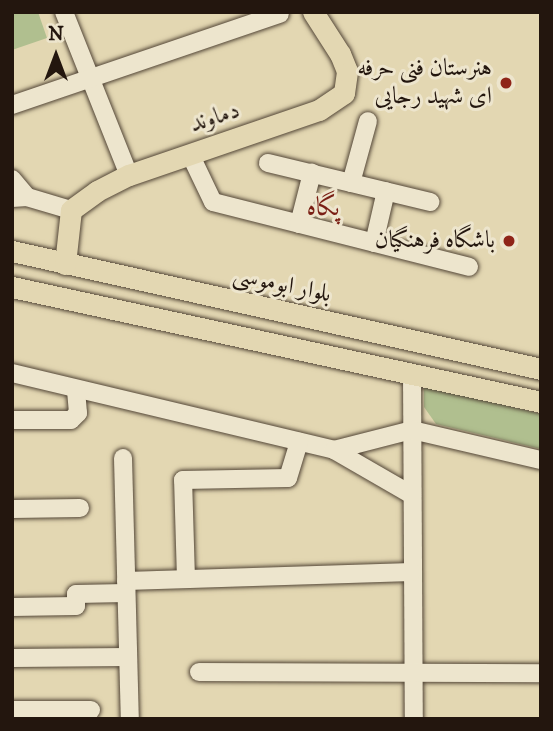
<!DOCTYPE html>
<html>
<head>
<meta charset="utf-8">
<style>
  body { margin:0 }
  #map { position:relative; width:553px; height:731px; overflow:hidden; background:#e3d7b2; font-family:"IM FELL DW Pica",Amiri,serif }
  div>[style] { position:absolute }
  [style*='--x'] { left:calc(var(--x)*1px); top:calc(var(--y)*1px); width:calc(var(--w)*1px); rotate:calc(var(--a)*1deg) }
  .green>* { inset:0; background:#b0bf8f }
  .roads { filter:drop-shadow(0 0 2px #534637) drop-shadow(0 0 2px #534637) }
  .minor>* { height:18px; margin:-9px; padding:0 9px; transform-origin:9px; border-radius:9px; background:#ede5cd }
  .major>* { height:21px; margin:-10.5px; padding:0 10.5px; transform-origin:10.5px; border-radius:10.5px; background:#e3d7b2 }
  .dots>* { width:19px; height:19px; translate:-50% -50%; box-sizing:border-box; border:4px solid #ede5cd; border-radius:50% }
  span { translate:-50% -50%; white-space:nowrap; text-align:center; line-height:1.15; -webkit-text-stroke:6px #ede5cd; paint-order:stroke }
  .poi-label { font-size:24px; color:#23160e }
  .right { translate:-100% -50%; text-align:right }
  .street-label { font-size:24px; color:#23160e }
  .neighbourhood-label { font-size:26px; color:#7a1f14 }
  .frame { position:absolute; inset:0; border:14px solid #23160e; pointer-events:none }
  .north { position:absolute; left:21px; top:21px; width:70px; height:70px; -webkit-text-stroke:5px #ede5cd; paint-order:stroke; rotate:0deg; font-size:19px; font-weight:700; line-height:28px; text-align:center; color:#23160e }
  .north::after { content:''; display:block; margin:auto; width:24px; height:32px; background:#23160e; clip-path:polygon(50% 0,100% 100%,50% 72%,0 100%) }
</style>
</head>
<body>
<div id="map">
  <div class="green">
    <i style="clip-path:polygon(12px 12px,38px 12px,47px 38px,12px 50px)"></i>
    <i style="clip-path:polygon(424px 386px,541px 414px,541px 449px,436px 424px,424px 407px)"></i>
  </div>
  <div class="roads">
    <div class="minor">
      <i style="--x:64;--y:12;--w:175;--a:68.3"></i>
      <i style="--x:12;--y:105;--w:283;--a:-18.8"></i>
      <i style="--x:190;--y:154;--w:53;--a:64.4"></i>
      <i style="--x:213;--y:202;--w:264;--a:14.2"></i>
      <i style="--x:268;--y:163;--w:167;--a:13.5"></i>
      <i style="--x:12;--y:179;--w:23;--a:50"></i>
      <i style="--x:351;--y:183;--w:64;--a:-74.7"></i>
      <i style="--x:12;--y:198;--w:15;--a:-4"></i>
      <i style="--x:27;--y:197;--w:46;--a:16.5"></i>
      <i style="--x:299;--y:224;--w:53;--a:-75.7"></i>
      <i style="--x:374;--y:243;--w:53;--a:-77"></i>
      <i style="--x:12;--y:373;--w:331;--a:13.4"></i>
      <i style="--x:334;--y:450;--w:90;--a:30"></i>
      <i style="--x:412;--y:373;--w:346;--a:89.7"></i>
      <i style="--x:12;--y:420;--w:59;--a:0"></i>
      <i style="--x:71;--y:420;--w:10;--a:-45"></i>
      <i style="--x:78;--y:413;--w:24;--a:-95"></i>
      <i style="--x:334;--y:450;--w:81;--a:-14.4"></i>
      <i style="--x:412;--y:430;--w:132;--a:13.1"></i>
      <i style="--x:123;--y:458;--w:261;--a:88.5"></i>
      <i style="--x:12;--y:509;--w:68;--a:-0.8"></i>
      <i style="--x:186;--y:579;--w:99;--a:-91.7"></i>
      <i style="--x:183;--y:480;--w:105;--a:-1.1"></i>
      <i style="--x:288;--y:478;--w:38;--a:-73"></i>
      <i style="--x:126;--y:581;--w:286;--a:-1.8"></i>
      <i style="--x:12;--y:607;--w:64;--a:-0.9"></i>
      <i style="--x:76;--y:606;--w:12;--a:-90"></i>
      <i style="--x:76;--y:594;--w:50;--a:-1.1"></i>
      <i style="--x:12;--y:658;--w:116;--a:-0.5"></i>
      <i style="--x:199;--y:672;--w:342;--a:0.2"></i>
      <i style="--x:12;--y:710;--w:79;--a:0"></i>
    </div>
    <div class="major">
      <i style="--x:12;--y:251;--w:542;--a:12.57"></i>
      <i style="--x:65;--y:264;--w:54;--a:-83.7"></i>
      <i style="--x:71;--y:210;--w:32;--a:-36"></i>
      <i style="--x:97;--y:191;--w:36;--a:-27"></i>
      <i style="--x:129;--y:175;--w:201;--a:-18.9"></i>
      <i style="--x:319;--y:110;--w:30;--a:-34"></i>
      <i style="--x:344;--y:93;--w:22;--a:-82"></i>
      <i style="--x:347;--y:71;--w:18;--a:-112"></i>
      <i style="--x:340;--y:54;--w:50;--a:-122.7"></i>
      <i style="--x:12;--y:287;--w:541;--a:12.26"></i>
    </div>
  </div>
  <div class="dots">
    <i style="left:506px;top:83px;background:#8f2418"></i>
    <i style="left:509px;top:241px;background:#8f2418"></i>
  </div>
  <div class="poi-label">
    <span class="right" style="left:492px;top:83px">هنرستان فنی حرفه<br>ای شهید رجایی</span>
    <span class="right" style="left:495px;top:241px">باشگاه فرهنگیان</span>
  </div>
  <div class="street-label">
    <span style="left:215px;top:118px;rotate:-18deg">دماوند</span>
    <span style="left:282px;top:285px;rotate:12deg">بلوار ابوموسی</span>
  </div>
  <div class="neighbourhood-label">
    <span style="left:323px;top:208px">پگاه</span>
  </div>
  <div class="frame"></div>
  <div class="north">N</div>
</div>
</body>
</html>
